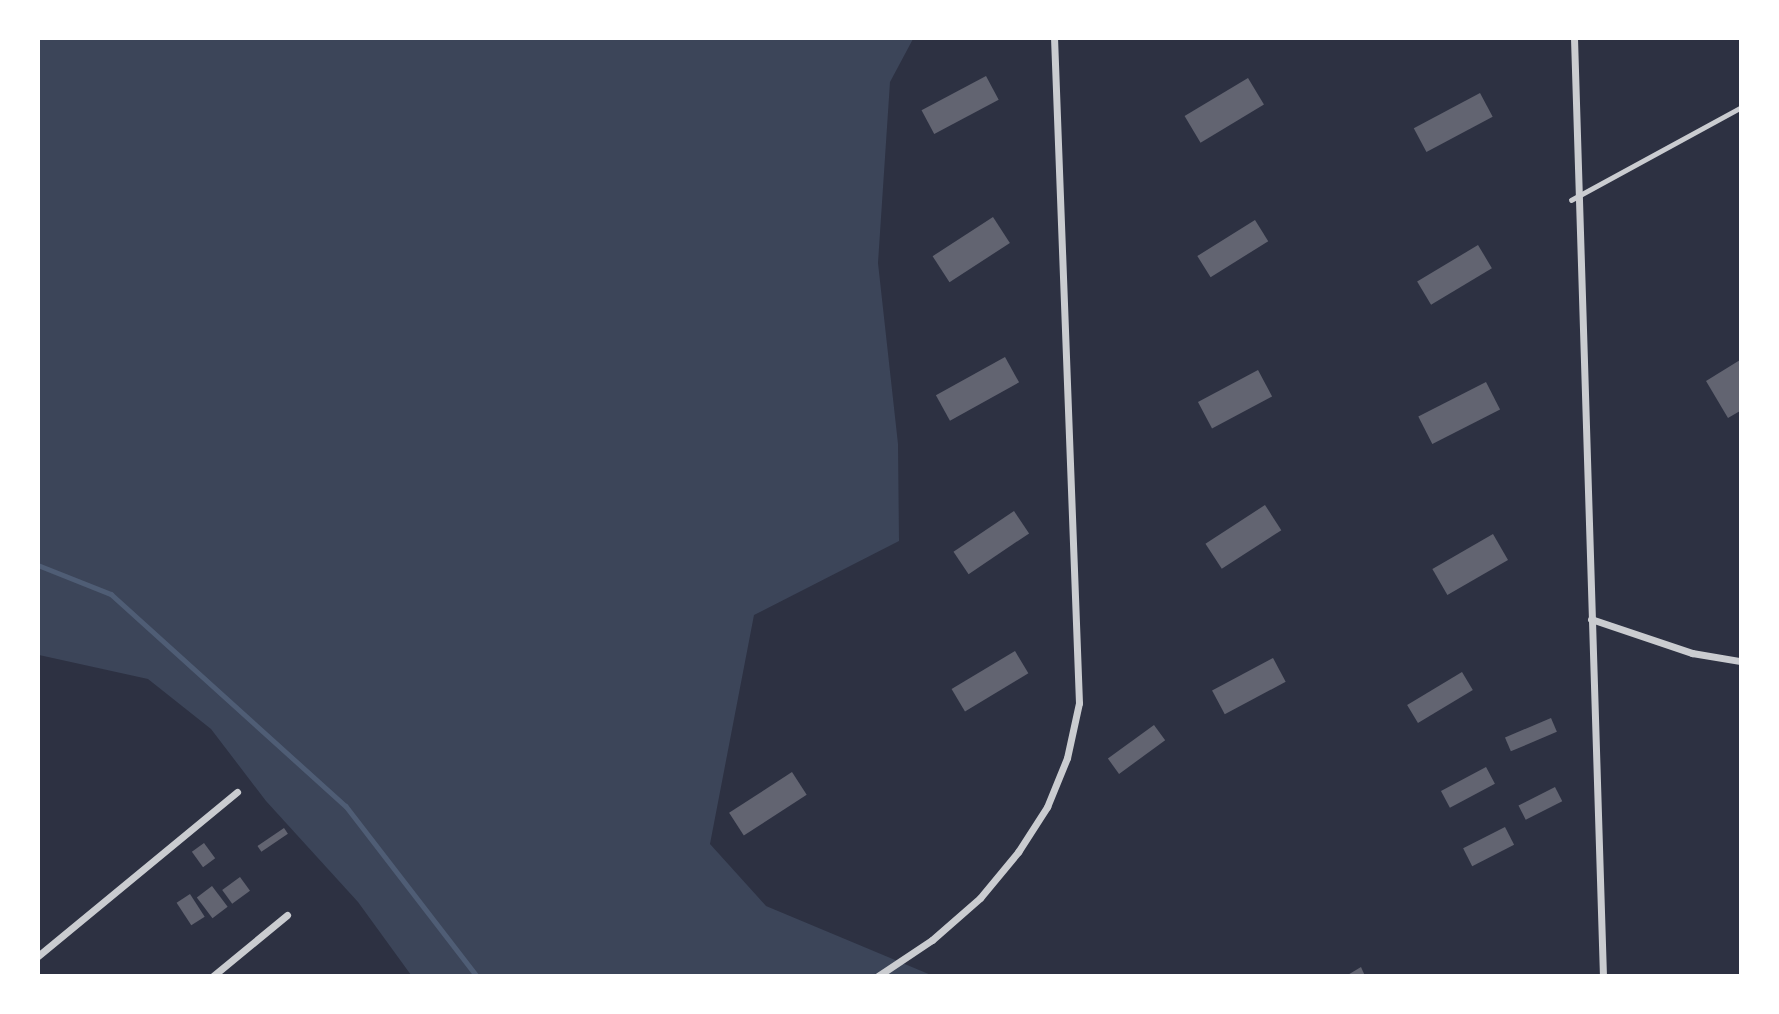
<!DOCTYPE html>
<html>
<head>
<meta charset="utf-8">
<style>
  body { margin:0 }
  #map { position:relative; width:1779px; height:1014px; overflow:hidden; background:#2d3142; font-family:"PT Sans",sans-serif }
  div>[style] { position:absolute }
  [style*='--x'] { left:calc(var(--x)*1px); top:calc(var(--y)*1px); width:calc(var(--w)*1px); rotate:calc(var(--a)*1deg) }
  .green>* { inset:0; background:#3c4559 }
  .stream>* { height:4.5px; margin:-2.25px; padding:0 2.25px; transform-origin:2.25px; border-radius:2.25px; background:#4f5d75 }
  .building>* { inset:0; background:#626471; transform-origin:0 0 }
  .service>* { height:4.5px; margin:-2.25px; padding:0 2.25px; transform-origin:2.25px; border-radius:2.25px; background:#caccd0 }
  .minor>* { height:7px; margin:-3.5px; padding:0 3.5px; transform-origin:3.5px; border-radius:3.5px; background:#caccd0 }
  span { translate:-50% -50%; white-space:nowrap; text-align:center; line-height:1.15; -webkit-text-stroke:7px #fff; paint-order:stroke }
  .frame { position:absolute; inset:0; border:40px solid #fff; pointer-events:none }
</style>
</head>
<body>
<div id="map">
  <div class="green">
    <i style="clip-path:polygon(38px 39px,913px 39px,890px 82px,878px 263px,898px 444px,899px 541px,754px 615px,710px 844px,766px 906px,931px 975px,411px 975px,358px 902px,266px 801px,211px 729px,148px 679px,39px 655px)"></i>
  </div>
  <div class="stream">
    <i style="--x:38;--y:565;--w:79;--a:21.7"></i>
    <i style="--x:111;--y:594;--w:316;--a:42.1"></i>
    <i style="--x:346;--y:806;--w:215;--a:52.4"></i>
  </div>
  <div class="building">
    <i style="left:986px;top:76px;width:27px;height:73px;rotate:62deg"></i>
    <i style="left:1248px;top:78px;width:31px;height:74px;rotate:59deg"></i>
    <i style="left:1480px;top:93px;width:27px;height:75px;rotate:62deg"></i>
    <i style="left:993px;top:217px;width:31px;height:72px;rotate:57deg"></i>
    <i style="left:1255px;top:220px;width:25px;height:68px;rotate:58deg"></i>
    <i style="left:1478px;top:245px;width:27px;height:71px;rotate:59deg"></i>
    <i style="left:1005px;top:357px;width:29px;height:79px;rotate:61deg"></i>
    <i style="clip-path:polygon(1740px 360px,1740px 411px,1728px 418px,1706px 381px)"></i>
    <i style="left:1258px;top:370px;width:30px;height:68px;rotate:62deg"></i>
    <i style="left:1486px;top:382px;width:31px;height:76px;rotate:63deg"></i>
    <i style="left:1265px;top:505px;width:30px;height:71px;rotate:57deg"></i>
    <i style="left:1014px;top:511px;width:27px;height:73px;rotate:56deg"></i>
    <i style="left:1493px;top:534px;width:30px;height:70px;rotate:60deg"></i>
    <i style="left:1015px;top:651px;width:26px;height:74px;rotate:59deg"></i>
    <i style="left:1273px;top:658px;width:27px;height:69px;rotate:62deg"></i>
    <i style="left:1462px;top:672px;width:21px;height:64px;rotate:59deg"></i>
    <i style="left:1551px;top:718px;width:15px;height:50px;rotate:67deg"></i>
    <i style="left:1154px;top:725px;width:19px;height:57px;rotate:54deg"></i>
    <i style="left:1486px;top:767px;width:19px;height:51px;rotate:62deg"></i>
    <i style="left:792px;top:772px;width:27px;height:75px;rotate:57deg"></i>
    <i style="left:1555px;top:787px;width:16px;height:41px;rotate:63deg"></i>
    <i style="left:1505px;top:827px;width:20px;height:47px;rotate:63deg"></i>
    <i style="left:284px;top:828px;width:7px;height:32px;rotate:56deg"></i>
    <i style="left:204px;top:843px;width:19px;height:15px;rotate:54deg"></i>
    <i style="left:240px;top:877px;width:17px;height:22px;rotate:54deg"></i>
    <i style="left:212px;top:886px;width:26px;height:19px;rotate:53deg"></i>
    <i style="left:190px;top:894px;width:27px;height:16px;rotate:57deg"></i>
    <i style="clip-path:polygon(1361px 967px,1365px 976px,1346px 976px)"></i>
  </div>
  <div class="service">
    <i style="--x:1571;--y:200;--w:192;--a:-28.6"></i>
  </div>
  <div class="minor">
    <i style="--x:1574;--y:38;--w:938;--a:88.23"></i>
    <i style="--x:1591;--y:619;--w:107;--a:18.6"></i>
    <i style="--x:1692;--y:653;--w:49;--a:9.5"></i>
    <i style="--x:38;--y:956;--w:258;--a:-39.5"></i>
    <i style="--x:213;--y:976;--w:96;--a:-39.5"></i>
    <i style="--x:878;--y:976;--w:65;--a:-33.7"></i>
    <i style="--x:932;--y:940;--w:64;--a:-41.2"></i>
    <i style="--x:980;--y:898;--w:60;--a:-50.4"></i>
    <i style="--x:1018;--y:852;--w:54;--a:-57.2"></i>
    <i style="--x:1047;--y:807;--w:53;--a:-67.8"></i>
    <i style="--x:1067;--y:758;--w:56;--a:-77.7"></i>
    <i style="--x:1079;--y:703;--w:665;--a:-92.15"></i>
  </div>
  <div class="frame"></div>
</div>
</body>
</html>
